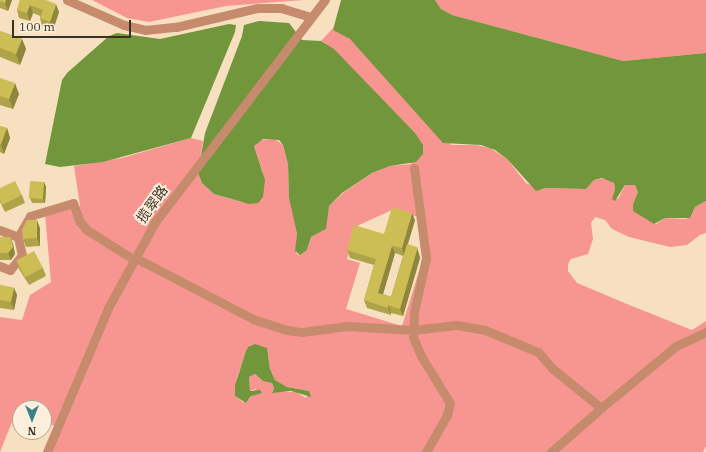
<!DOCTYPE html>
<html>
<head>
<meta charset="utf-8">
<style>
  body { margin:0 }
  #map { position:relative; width:706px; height:452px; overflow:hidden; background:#f7e0c0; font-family:"IBM Plex Serif","Noto Sans SC",serif }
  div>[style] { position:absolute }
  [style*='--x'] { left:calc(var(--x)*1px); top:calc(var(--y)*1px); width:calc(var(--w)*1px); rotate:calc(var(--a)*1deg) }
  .green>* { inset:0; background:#f79691 }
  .water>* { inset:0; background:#71963b }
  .minor>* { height:9px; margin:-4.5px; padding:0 4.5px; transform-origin:4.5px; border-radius:4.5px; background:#c68b6c }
  .wall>* { inset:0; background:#afa349 }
  .shaded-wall>* { inset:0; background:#8f853c }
  .building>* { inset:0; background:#ccbe55; transform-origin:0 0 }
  span { translate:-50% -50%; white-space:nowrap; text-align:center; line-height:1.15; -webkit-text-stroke:4px #fdefdc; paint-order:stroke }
  .street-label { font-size:14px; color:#3a3125 }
  .north { position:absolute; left:12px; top:400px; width:40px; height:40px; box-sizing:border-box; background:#fdefdc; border:1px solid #afa393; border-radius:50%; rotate:180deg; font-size:11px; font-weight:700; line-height:16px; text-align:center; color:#3a3125 }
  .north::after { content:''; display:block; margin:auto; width:14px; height:18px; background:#39818a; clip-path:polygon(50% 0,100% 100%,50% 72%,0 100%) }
  .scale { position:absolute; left:12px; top:20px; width:119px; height:18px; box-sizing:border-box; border:2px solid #3a3125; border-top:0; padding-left:5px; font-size:12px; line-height:14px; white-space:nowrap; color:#3a3125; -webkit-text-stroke:3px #fdefdc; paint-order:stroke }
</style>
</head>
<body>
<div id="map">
  <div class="green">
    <i style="clip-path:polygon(92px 0,304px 0,226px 6px,149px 22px,127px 18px)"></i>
    <i style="clip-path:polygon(435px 0,706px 0,706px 53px,623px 61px,452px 15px,441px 9px)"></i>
    <i style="clip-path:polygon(evenodd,333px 28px,350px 39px,451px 145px,476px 145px,490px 148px,507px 159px,526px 183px,542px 190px,547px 188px,586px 189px,594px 180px,606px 178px,614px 183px,615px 189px,613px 197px,618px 199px,625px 185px,635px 185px,638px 192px,633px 204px,646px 219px,656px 224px,665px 218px,686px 219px,691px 216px,695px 207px,706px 201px,706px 233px,700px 235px,687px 245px,670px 247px,629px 237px,612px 229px,605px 220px,595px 217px,591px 223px,593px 239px,588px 254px,571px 259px,568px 264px,568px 271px,577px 283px,627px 304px,692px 330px,706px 321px,706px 446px,703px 452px,52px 452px,61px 428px,44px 422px,44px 408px,20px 408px,20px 413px,16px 412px,0 452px,0 317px,22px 320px,30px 295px,51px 282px,45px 214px,80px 206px,74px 166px,122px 158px,191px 138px,203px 141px,198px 173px,202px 183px,214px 194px,241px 202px,263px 197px,263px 173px,254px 146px,260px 140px,275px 139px,283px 145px,288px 164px,289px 197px,297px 234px,296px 253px,299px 255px,307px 250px,311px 237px,324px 230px,329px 206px,343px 193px,372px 173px,390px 166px,411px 164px,325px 43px,321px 41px,333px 28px,392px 210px,418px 217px,424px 255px,402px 326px,346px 309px,360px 263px,347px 259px,357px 226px,392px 210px,333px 28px,248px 347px,268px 354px,270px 369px,275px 380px,287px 387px,309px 391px,306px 398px,296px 392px,272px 392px,274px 388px,272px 383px,262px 380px,255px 374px,249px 377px,250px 391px,256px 389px,247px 402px,243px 402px,235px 396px,237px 377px,248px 347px)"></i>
  </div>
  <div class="water">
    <i style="clip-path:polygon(341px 0,435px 0,441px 9px,452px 15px,623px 61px,706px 53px,706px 201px,695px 207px,690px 218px,665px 218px,654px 224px,633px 211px,633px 204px,638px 192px,635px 185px,625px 185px,615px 201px,612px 199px,615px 189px,614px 183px,602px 178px,594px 180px,586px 189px,547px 188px,536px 191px,507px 159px,495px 150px,481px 145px,443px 143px,350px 39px,333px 30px)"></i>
    <i style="clip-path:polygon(259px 21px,289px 23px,302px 40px,321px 41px,334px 49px,415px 133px,423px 145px,423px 154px,416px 162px,390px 166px,372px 173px,342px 193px,329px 206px,326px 229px,311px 237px,307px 250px,300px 255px,295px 251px,297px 234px,289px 198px,288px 164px,283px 145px,279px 140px,263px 139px,254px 146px,265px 180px,263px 197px,258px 203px,249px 204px,214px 194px,202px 183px,198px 173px,205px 133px,242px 36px,244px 25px)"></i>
    <i style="clip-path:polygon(229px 24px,236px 25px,235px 32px,191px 138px,103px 162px,60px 167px,45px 164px,62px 80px,67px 73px,109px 36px,117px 33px,160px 39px)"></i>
    <i style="clip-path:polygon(255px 344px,267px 348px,270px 369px,275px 380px,287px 387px,309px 391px,311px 397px,291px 391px,272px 393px,274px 388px,272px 383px,263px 381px,255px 374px,249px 377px,250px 391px,260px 390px,262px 393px,251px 396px,246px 403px,235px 396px,235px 385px,246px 351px,248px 347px)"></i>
  </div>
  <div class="minor">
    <i style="--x:67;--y:0;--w:62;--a:23.7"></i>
    <i style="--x:124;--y:25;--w:22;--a:13"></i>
    <i style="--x:145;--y:30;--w:31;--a:-6"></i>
    <i style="--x:176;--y:27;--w:83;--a:-13.2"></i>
    <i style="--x:257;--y:8;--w:24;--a:0"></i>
    <i style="--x:281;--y:8;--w:31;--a:17"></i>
    <i style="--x:414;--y:168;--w:91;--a:82.4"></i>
    <i style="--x:426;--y:258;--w:55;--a:102.5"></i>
    <i style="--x:414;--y:312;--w:25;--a:92"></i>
    <i style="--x:413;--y:337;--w:21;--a:67"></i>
    <i style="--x:421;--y:356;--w:55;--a:58.3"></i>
    <i style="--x:450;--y:403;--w:12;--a:104"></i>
    <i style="--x:447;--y:415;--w:43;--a:119.6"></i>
    <i style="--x:0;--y:230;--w:19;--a:21"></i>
    <i style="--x:18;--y:237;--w:24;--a:-60"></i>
    <i style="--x:30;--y:216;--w:45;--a:-16.8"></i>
    <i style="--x:73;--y:203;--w:20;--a:70"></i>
    <i style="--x:80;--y:222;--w:11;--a:49"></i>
    <i style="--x:87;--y:230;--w:54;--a:32.2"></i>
    <i style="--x:134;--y:257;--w:134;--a:27.5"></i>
    <i style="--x:253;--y:319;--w:36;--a:18"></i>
    <i style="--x:287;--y:330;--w:15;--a:8"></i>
    <i style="--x:302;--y:332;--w:46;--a:-7.4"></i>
    <i style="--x:348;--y:326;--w:64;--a:3.6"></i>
    <i style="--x:412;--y:330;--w:45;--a:-6.3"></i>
    <i style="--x:457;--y:325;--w:28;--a:10"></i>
    <i style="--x:485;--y:330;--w:57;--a:22.5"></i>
    <i style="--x:538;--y:352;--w:23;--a:49"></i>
    <i style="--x:553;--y:369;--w:62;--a:39.1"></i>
    <i style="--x:601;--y:408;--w:97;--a:-39.6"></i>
    <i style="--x:676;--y:346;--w:33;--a:-25"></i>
    <i style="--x:0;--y:266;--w:11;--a:22"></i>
    <i style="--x:10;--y:270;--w:19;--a:-51"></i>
    <i style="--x:22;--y:255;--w:18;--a:-103"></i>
    <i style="--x:47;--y:452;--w:156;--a:-67"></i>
    <i style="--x:108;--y:308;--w:98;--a:-61.3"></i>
    <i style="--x:155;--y:222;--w:280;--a:-52.6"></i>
    <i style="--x:551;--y:452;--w:67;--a:-41.3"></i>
  </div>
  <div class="wall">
    <i style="clip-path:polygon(0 0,12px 0,8px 11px,0 8px)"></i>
    <i style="clip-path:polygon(20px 0,59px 12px,53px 30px,42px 26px,40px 18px,40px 16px,33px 13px,30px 21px,19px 18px,17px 10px)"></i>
    <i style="clip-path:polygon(0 31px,22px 39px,26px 49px,20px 65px,0 57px)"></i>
    <i style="clip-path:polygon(0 78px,19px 94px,13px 109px,0 105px)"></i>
    <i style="clip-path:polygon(0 126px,7px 128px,10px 138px,4px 154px,0 152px)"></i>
    <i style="clip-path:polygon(44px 182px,46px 187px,45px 203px,32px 203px,30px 198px)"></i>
    <i style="clip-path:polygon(0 188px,22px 195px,25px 203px,5px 212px,0 202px)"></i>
    <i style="clip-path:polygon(evenodd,415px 220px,408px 244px,419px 254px,420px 258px,403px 316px,391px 313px,391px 315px,367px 308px,364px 300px,374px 265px,350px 258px,347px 250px,415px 220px,395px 253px,403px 256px,391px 297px,383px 294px,395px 253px)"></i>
    <i style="clip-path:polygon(40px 228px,40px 246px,26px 247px,23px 239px)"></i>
    <i style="clip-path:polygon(0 237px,13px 244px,15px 254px,11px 260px,0 260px)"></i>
    <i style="clip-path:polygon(17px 261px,43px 268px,46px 276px,29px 285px,19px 269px)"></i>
    <i style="clip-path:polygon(0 285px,14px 288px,17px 295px,14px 310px,0 308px)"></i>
  </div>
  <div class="shaded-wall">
    <i style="clip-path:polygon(6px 0,12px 0,8px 11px,5px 3px)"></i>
    <i style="clip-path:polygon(56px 4px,59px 12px,53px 30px,50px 22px)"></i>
    <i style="clip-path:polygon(30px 5px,33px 13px,30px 21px,27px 13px)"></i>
    <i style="clip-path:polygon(22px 39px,26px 49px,20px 65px,16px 54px)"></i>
    <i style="clip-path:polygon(15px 83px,19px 94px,13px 109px,9px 99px)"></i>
    <i style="clip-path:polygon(7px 128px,10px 138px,4px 154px,1px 144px)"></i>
    <i style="clip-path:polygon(44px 182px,46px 187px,45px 203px,43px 198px)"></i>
    <i style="clip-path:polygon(412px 213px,415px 220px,404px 256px,402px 248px)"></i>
    <i style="clip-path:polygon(37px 220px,40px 228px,40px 246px,37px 238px)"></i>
    <i style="clip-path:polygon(11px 237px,13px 244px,15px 254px,11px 260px,8px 253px)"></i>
    <i style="clip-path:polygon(392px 246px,395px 253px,381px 301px,378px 293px)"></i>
    <i style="clip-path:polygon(417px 247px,419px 254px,420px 258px,403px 316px,400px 309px)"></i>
    <i style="clip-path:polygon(14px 288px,17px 295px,14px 310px,11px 302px)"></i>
    <i style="clip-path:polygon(388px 305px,391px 313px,391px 315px,388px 308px)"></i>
  </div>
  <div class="building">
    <i style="clip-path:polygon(0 0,6px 0,5px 3px,0 1px)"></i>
    <i style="clip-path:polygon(20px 0,46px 0,56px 4px,50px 22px,40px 18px,43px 10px,30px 5px,27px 13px,17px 10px)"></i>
    <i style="clip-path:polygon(0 31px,22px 39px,16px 54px,0 48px)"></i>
    <i style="clip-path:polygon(0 78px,15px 83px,9px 99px,0 96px)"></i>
    <i style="clip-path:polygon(0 126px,7px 128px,1px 144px,0 144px)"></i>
    <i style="clip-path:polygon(15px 181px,22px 195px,2px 205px,0 200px,0 188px)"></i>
    <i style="left:30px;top:181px;width:14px;height:17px;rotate:4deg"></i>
    <i style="clip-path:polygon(392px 207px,412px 213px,402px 248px,392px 246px,378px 293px,391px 297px,407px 244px,417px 247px,417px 250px,400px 309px,388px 305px,388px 308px,364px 300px,376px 259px,347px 250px,354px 225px,384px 234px)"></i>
    <i style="clip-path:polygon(27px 220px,37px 220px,37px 238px,23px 239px,22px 230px)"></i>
    <i style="clip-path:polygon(0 237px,11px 237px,13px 247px,8px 253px,0 253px)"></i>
    <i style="left:34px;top:251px;width:19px;height:20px;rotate:62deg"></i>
    <i style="clip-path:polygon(0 285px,14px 288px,11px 302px,0 300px)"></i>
  </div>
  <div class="street-label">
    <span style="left:152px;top:204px;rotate:-54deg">揽翠路</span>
  </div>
  <div class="north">N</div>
  <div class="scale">100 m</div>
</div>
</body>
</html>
